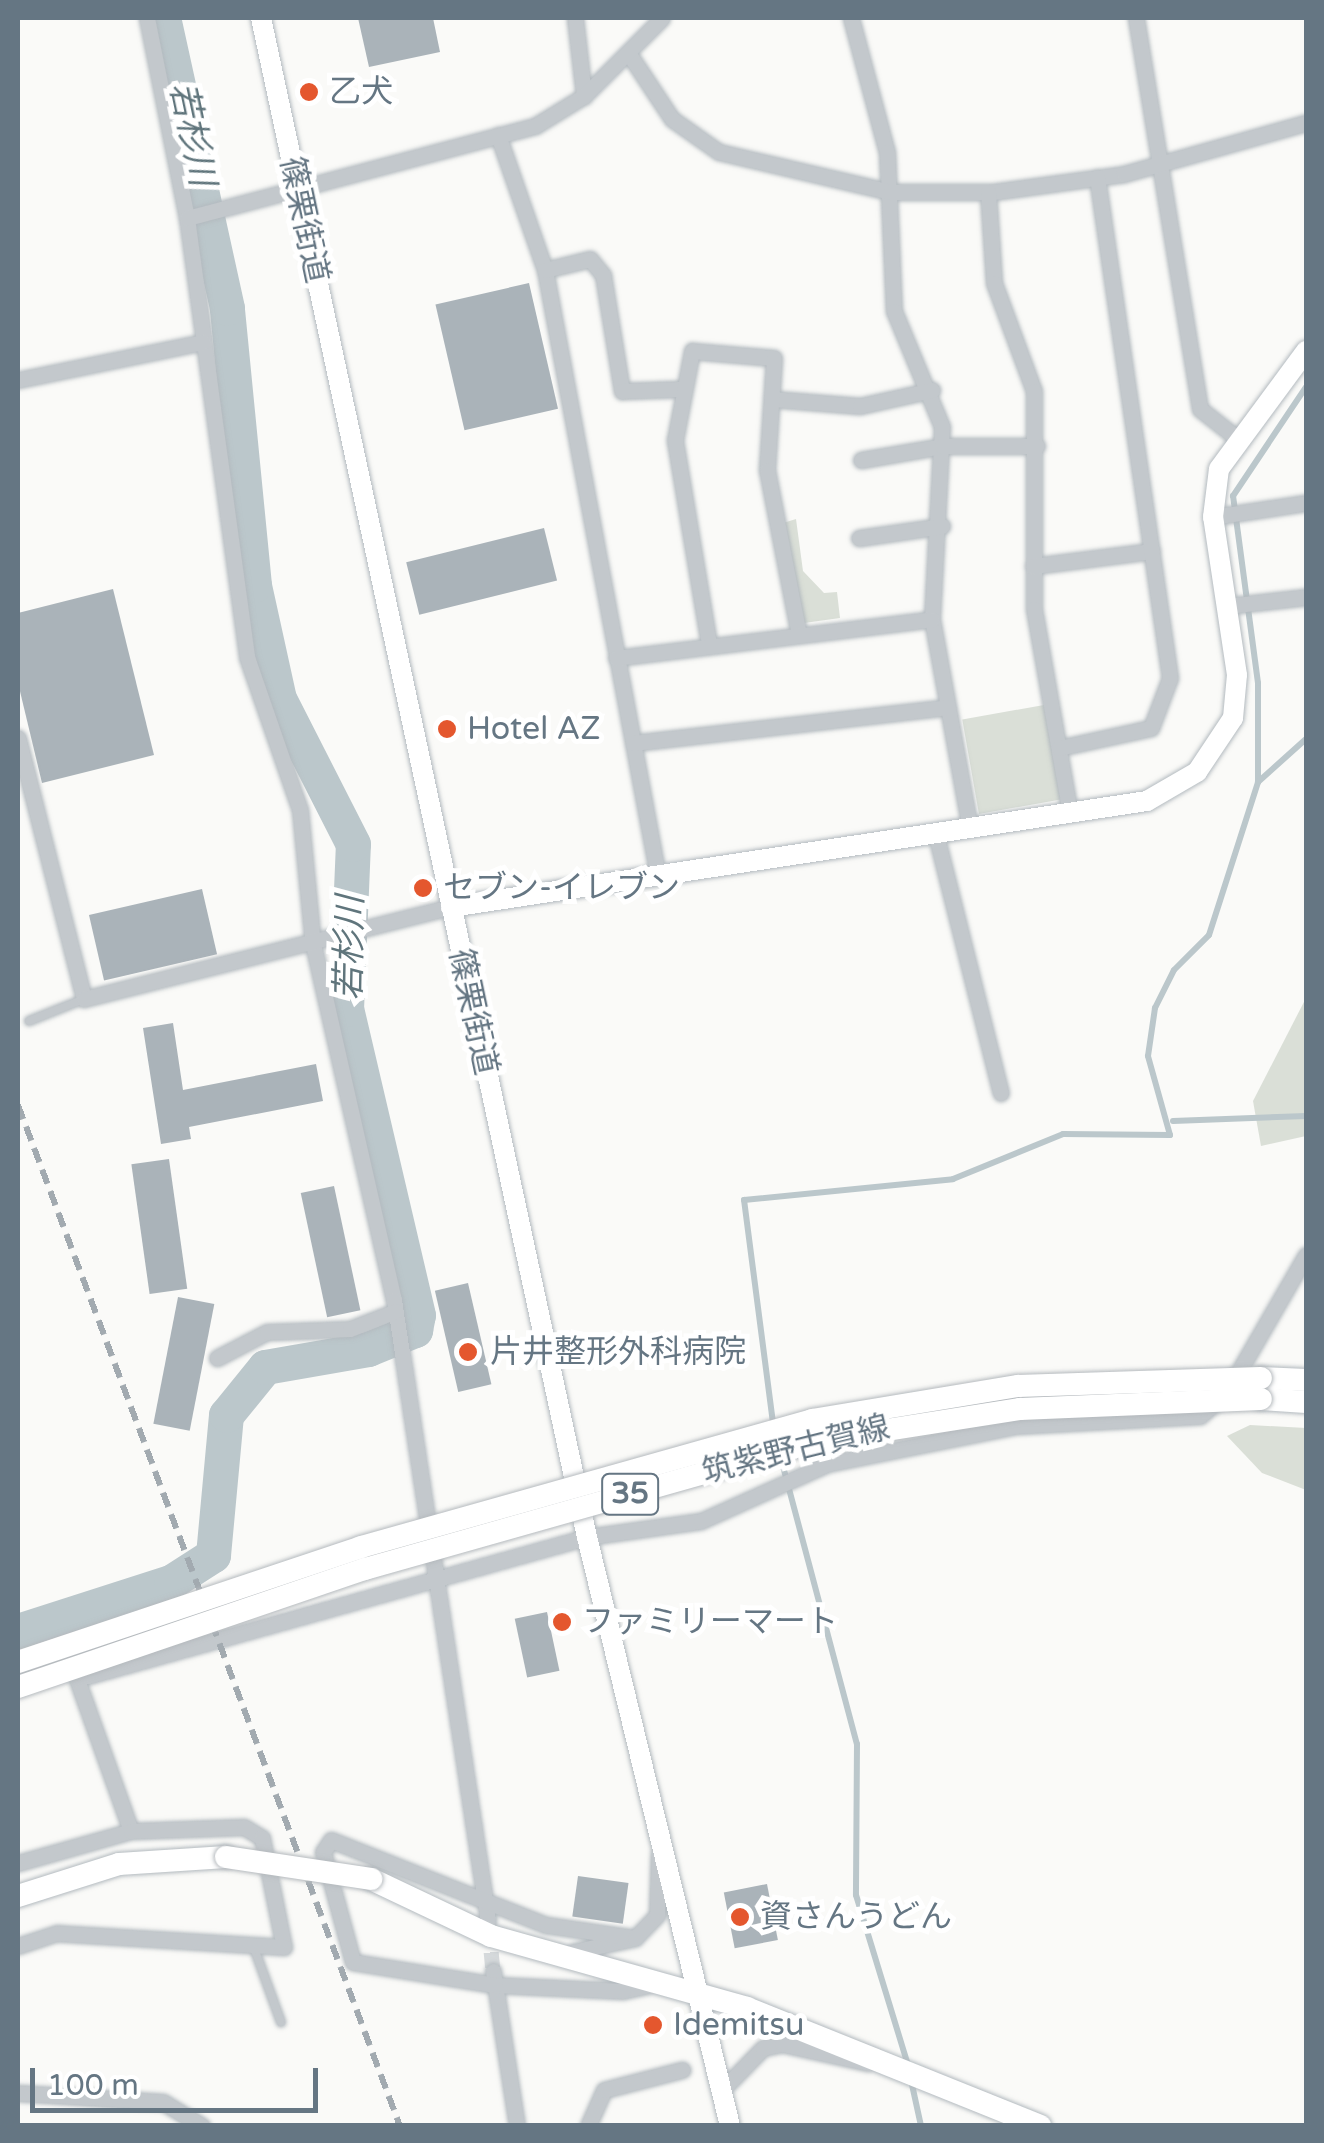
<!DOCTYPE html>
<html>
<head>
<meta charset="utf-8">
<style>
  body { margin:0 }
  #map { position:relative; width:1324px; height:2143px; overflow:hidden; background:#fafaf8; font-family:"Varela Round","Noto Sans JP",sans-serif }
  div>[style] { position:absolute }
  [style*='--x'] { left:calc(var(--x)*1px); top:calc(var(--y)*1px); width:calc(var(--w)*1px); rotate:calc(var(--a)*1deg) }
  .green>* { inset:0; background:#dadfd7; transform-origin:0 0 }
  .stream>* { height:6px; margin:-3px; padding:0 3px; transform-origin:3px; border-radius:3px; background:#bbc7cb }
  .river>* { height:35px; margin:-17.5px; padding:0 17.5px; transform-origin:17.5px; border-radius:17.5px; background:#bbc7cb }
  .building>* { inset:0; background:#aab3b9; transform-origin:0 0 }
  .street-tunnel>* { height:15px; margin-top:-7.5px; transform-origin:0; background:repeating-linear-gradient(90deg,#d5d9db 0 15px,transparent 0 23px) }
  .roads { filter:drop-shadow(0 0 2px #b3babf) drop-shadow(0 0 2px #b3babf) }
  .lane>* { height:8px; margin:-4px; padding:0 4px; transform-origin:4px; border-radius:4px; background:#c3c8cc }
  .street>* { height:15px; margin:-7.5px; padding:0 7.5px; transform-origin:7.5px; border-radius:7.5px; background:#c3c8cc }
  .secondary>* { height:20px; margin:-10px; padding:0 10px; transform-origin:10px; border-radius:10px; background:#fff }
  .primary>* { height:22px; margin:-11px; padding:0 11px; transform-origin:11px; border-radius:11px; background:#fff }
  .rail>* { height:6px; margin-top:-3px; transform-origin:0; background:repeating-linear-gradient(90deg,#a2aab0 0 15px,transparent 0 23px) }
  .bridges { filter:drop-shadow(0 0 2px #b5babe) drop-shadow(0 0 2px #b5babe) }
  .primary-bridge>* { height:22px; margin:-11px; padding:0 11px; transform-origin:11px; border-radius:11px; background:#fff }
  .dots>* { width:28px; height:28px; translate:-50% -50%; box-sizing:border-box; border:5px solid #fff; border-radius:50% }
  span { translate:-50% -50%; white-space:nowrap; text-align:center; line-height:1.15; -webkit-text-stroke:10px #fff; paint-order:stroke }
  .shield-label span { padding:2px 8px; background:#fff; border:2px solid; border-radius:8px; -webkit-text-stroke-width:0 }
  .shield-label { font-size:30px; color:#657683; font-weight:700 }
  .poi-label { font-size:32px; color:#657683 }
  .left { translate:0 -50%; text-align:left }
  .street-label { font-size:32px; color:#657683 }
  .water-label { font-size:35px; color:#60757c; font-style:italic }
  .frame { position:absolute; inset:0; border:20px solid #657683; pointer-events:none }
  .scale { position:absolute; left:30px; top:2068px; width:288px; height:45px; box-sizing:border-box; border:5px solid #657683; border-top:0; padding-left:12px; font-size:30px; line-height:35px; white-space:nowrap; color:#657683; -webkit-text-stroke:8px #fff; paint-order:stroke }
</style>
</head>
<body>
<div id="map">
  <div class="green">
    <i style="clip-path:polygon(796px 519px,803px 571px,824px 593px,837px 592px,840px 618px,804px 623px,783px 523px)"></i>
    <i style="left:1044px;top:705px;width:96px;height:83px;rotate:80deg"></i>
    <i style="clip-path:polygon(1306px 998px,1306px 1136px,1261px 1146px,1253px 1101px)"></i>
    <i style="clip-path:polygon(1250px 1425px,1306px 1428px,1306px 1490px,1262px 1473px,1227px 1436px)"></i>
  </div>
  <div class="stream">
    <i style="--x:1258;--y:782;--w:99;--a:-90"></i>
    <i style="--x:1258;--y:683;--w:189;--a:-97.6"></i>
    <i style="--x:1233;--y:496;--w:131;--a:-56.2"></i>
    <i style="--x:1173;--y:1121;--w:133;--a:-2.2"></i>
    <i style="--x:773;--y:1423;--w:225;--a:-97.4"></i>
    <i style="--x:744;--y:1200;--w:210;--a:-5.7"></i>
    <i style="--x:953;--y:1179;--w:119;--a:-22.2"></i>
    <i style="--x:1063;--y:1134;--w:107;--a:0.5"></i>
    <i style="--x:1170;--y:1135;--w:82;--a:-105.6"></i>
    <i style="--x:1148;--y:1056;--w:49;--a:-81.7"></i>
    <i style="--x:1155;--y:1008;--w:42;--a:-63.4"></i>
    <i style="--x:1174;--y:970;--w:49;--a:-45"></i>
    <i style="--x:1209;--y:935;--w:161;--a:-72.2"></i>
    <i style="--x:1258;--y:782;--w:64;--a:-41.9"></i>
    <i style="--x:780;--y:1455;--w:299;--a:75.1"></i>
    <i style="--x:857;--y:1744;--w:151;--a:90.4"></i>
    <i style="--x:856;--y:1895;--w:181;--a:73"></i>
    <i style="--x:911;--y:2080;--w:47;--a:77.7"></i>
  </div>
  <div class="river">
    <i style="--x:18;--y:1631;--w:161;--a:-17.8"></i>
    <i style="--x:171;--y:1582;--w:50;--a:-32.7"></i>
    <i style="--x:213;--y:1555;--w:141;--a:-84.7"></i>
    <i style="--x:226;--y:1415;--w:62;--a:-50.9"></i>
    <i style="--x:265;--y:1367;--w:105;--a:-9.9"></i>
    <i style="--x:368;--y:1349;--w:51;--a:-22"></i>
    <i style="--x:415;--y:1330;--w:15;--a:-79"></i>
    <i style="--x:418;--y:1315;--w:314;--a:-103.2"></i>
    <i style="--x:346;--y:1009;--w:165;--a:-87.6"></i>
    <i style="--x:353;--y:844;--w:163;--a:-117"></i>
    <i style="--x:279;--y:699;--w:117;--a:-102.4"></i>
    <i style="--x:254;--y:585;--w:278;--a:-95.6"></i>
    <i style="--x:227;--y:308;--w:297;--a:-102.4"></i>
  </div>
  <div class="building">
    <i style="clip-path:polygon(358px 18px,433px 18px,440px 52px,369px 67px)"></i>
    <i style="left:529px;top:283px;width:129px;height:96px;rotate:77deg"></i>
    <i style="left:544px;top:528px;width:54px;height:142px;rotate:76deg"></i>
    <i style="clip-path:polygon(113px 589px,154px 755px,42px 783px,18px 683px,18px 613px)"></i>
    <i style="left:202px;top:889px;width:67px;height:116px;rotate:77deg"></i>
    <i style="clip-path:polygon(173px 1023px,183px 1090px,316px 1064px,323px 1101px,189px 1127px,191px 1139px,161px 1144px,143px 1028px)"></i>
    <i style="left:169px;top:1159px;width:131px;height:38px;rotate:82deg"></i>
    <i style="left:334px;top:1186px;width:127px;height:34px;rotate:78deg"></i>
    <i style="left:468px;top:1283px;width:104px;height:34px;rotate:77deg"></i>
    <i style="left:178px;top:1297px;width:37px;height:129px;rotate:11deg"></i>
    <i style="left:547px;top:1612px;width:60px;height:33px;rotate:78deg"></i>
    <i style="left:578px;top:1876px;width:51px;height:41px;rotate:8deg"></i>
    <i style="left:767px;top:1884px;width:57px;height:44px;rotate:79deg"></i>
  </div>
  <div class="street-tunnel">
    <i style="--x:489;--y:1929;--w:42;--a:84.6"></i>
  </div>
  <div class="roads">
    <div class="lane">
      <i style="--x:29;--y:1021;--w:59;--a:-21.8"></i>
      <i style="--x:254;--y:1948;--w:79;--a:70"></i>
    </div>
    <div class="street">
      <i style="--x:147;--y:18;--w:204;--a:78.7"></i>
      <i style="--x:187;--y:218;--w:443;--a:82.2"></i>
      <i style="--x:247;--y:657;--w:162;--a:70.9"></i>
      <i style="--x:300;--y:810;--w:135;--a:84.5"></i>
      <i style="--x:313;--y:944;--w:365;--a:77.2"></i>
      <i style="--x:394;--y:1300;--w:627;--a:81.38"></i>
      <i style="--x:575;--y:18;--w:79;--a:83.4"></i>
      <i style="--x:851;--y:18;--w:139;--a:75"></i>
      <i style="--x:887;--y:152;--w:159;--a:87.5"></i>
      <i style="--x:894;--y:311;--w:126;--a:67.5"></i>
      <i style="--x:942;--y:427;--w:192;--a:93"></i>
      <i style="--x:932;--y:619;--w:213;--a:79.7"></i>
      <i style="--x:1136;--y:18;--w:396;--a:80.7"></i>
      <i style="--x:1200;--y:409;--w:48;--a:38.3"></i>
      <i style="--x:629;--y:54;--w:78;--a:56.5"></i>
      <i style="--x:672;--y:119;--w:57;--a:35.1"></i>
      <i style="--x:719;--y:152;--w:177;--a:13.1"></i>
      <i style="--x:891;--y:192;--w:102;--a:0"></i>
      <i style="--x:993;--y:192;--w:132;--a:-7.8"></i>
      <i style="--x:1124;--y:174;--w:189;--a:-15.7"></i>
      <i style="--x:498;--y:135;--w:143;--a:70.8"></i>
      <i style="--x:545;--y:270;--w:616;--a:79.44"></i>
      <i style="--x:988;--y:192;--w:91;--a:86.2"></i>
      <i style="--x:994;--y:283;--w:115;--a:69.7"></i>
      <i style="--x:1034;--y:391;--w:218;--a:90"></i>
      <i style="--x:1034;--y:609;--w:208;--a:80"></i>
      <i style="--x:187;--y:218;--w:360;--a:-14.8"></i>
      <i style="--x:535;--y:126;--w:57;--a:-31.5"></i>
      <i style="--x:584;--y:96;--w:110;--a:-45"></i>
      <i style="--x:545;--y:270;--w:46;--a:-13.7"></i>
      <i style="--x:590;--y:259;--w:21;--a:51"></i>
      <i style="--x:603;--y:275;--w:118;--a:80.7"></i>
      <i style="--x:622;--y:391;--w:57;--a:-2"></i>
      <i style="--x:18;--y:380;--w:189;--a:-11.6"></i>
      <i style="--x:772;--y:399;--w:88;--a:4.5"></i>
      <i style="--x:860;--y:406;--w:74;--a:-12.5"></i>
      <i style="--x:861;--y:460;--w:82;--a:-9.8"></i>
      <i style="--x:942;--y:446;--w:95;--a:0"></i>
      <i style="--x:1213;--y:517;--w:94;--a:-8.6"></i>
      <i style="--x:859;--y:538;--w:84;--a:-8.2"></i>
      <i style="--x:1033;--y:566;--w:120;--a:-7.2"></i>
      <i style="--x:1227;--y:606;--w:80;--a:-6.5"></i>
      <i style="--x:709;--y:644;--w:207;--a:-99.5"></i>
      <i style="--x:675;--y:440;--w:91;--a:-79.2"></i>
      <i style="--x:692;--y:351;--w:82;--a:4.9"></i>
      <i style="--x:774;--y:358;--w:112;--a:93.6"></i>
      <i style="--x:767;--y:470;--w:167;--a:79"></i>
      <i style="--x:616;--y:658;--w:318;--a:-7"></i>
      <i style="--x:18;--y:738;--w:269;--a:75.8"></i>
      <i style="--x:84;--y:999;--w:378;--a:-14.1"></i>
      <i style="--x:633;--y:743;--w:317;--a:-6.5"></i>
      <i style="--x:1059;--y:748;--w:94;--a:-12.3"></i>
      <i style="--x:1151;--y:728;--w:53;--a:-69.2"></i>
      <i style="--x:1170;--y:678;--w:506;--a:-98.29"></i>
      <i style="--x:936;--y:835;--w:266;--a:75.9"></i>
      <i style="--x:217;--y:1358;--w:56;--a:-27.5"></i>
      <i style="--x:267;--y:1332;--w:83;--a:-2.1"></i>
      <i style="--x:350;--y:1329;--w:49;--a:-21.4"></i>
      <i style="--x:1231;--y:1385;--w:150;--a:-60"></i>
      <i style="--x:131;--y:1831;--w:161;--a:-109.6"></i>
      <i style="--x:77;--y:1679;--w:529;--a:-15.56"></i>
      <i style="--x:587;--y:1537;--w:115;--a:-8"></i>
      <i style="--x:701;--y:1521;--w:138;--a:-24.3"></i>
      <i style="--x:827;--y:1464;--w:193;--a:-11.4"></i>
      <i style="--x:1016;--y:1426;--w:184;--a:-3.1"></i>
      <i style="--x:1200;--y:1416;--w:21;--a:-41"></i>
      <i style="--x:18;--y:1863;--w:117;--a:-15.8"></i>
      <i style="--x:131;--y:1831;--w:113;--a:-2"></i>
      <i style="--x:244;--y:1827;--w:21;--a:31"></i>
      <i style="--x:262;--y:1838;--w:111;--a:78.6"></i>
      <i style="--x:284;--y:1947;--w:227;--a:-176.5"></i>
      <i style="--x:57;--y:1933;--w:41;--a:161.6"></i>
      <i style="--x:572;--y:1952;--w:65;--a:-12.5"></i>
      <i style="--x:493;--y:1971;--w:157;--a:81.2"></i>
      <i style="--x:655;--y:1984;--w:33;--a:168"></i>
      <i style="--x:623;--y:1991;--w:128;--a:-177.3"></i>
      <i style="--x:495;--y:1985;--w:144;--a:-170.8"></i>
      <i style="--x:353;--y:1962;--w:114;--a:-105.3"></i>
      <i style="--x:323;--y:1852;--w:14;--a:-56"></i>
      <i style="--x:331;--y:1840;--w:231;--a:21.6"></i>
      <i style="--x:546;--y:1925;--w:90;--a:8.3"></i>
      <i style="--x:635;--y:1938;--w:32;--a:-46"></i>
      <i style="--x:657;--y:1915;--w:62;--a:-88.2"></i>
      <i style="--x:722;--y:2090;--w:59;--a:-45.7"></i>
      <i style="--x:763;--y:2048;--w:19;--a:-12"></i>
      <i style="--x:782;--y:2044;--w:88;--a:12.5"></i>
      <i style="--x:18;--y:2093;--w:145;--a:3.6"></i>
      <i style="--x:163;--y:2102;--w:46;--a:31.6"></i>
      <i style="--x:588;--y:2126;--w:39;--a:-66"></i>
      <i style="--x:604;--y:2090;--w:81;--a:-14.4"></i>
    </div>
    <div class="secondary">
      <i style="--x:261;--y:18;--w:1554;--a:77.89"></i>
      <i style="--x:587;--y:1537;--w:606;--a:76.35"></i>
      <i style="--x:451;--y:907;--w:704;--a:-8.66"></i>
      <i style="--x:1147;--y:801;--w:58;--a:-30.1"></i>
      <i style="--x:1197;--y:772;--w:65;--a:-56.3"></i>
      <i style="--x:1233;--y:718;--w:43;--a:-84.7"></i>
      <i style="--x:1237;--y:675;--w:160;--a:-98.6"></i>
      <i style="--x:1213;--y:517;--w:48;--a:-82.9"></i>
      <i style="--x:1219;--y:469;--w:147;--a:-53.6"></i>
    </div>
    <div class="primary">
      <i style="--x:1261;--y:1378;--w:45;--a:2.5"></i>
      <i style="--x:1261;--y:1399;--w:45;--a:3.8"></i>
      <i style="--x:371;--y:1879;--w:133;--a:25.4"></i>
      <i style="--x:491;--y:1936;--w:266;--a:15.7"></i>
      <i style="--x:747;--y:2008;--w:316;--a:21.9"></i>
      <i style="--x:18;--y:1896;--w:106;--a:-17.6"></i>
      <i style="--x:119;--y:1864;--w:107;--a:-3.7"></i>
    </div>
  </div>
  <div class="rail">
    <i style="--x:18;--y:1105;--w:1090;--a:69.49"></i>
  </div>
  <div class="bridges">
    <div class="primary-bridge">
      <i style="--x:18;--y:1662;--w:362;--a:-18.5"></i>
      <i style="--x:361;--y:1547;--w:469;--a:-15.7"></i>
      <i style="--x:812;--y:1420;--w:209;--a:-9.4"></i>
      <i style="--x:1018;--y:1386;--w:243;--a:-1.9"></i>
      <i style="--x:18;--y:1687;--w:367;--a:-18.8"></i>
      <i style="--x:365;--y:1569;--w:470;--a:-15.8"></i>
      <i style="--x:817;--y:1441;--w:206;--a:-9"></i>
      <i style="--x:1020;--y:1409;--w:241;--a:-2.4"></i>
      <i style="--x:226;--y:1857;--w:147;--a:8.6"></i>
    </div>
  </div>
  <div class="dots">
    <i style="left:309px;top:92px;background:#e4572e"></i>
    <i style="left:447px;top:729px;background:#e4572e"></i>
    <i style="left:423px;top:888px;background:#e4572e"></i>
    <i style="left:468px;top:1352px;background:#e4572e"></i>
    <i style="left:562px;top:1622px;background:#e4572e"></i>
    <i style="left:740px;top:1917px;background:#e4572e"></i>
    <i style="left:653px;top:2025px;background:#e4572e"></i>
  </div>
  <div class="shield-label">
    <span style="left:630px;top:1494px">35</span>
  </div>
  <div class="poi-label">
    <span class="left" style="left:329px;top:92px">乙犬</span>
    <span class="left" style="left:467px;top:729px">Hotel AZ</span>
    <span class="left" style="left:443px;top:888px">セブン-イレブン</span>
    <span class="left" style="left:490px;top:1352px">片井整形外科病院</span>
    <span class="left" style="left:582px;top:1622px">ファミリーマート</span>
    <span class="left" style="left:760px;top:1917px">資さんうどん</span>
    <span class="left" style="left:673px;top:2025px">Idemitsu</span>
  </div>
  <div class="street-label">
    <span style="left:304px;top:220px;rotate:78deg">篠栗街道</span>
    <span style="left:473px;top:1012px;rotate:78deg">篠栗街道</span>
    <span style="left:796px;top:1450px;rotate:-14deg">筑紫野古賀線</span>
  </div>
  <div class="water-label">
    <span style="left:192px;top:134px;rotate:78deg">若杉川</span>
    <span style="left:350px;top:948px;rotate:-89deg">若杉川</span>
  </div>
  <div class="frame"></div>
  <div class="scale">100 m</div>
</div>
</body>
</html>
